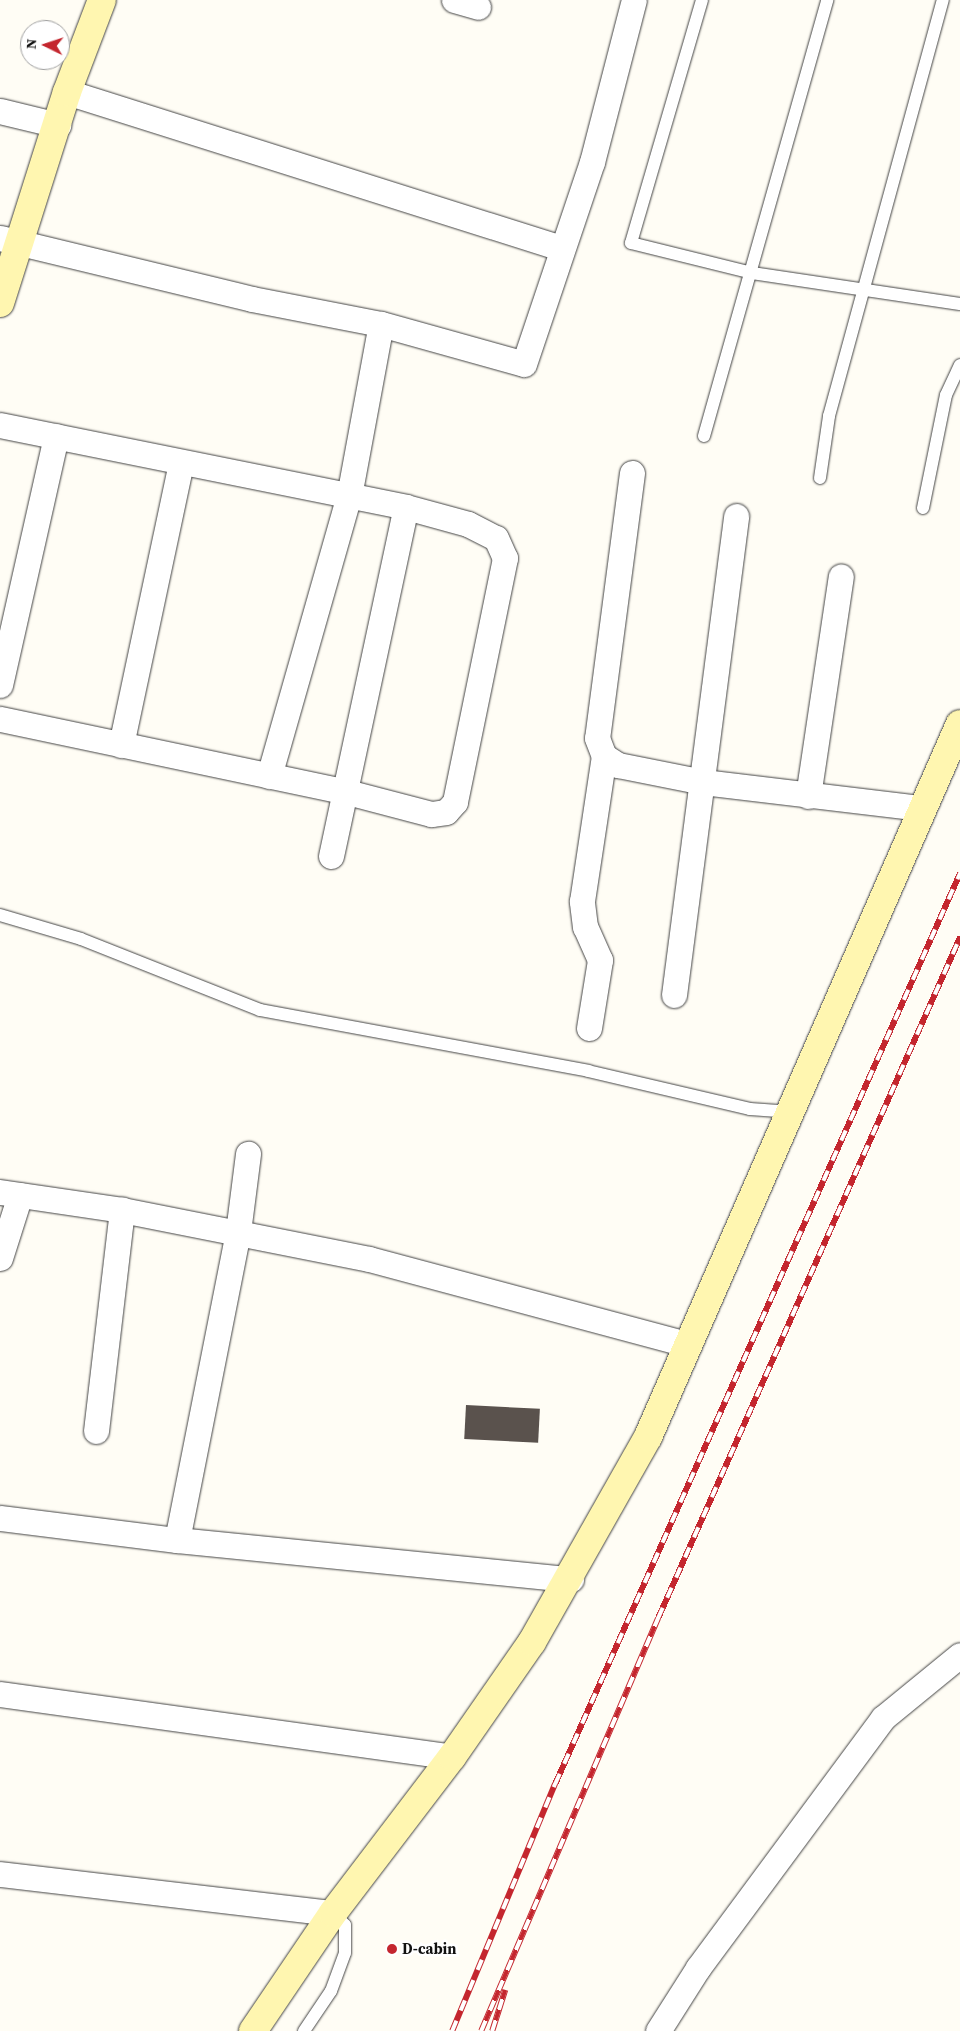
<!DOCTYPE html>
<html>
<head>
<meta charset="utf-8">
<style>
  body { margin:0 }
  #map { position:relative; width:960px; height:2031px; overflow:hidden; background:#fffdf5; font-family:"Source Serif 4",serif }
  div>[style] { position:absolute }
  [style*='--x'] { left:calc(var(--x)*1px); top:calc(var(--y)*1px); width:calc(var(--w)*1px); rotate:calc(var(--a)*1deg) }
  .building>* { inset:0; background:#5a524d; transform-origin:0 0 }
  .roads { filter:drop-shadow(0 0 1px #444) drop-shadow(0 0 1px #444) }
  .lane>* { height:12px; margin:-6px; padding:0 6px; transform-origin:6px; border-radius:6px; background:#fff }
  .street>* { height:25px; margin:-12.5px; padding:0 12.5px; transform-origin:12.5px; border-radius:12.5px; background:#fff }
  .secondary>* { height:28px; margin:-14px; padding:0 14px; transform-origin:14px; border-radius:14px; background:#fff6b0 }
  .rail>* { height:5.5px; margin-top:-2.75px; transform-origin:0; background:repeating-linear-gradient(90deg,#fff 0 11px,#c4262e 0 22px); box-sizing:border-box; border-block:1px solid #c4262e }
  .dots>* { width:14px; height:14px; translate:-50% -50%; box-sizing:border-box; border:2px solid #fff; border-radius:50% }
  span { translate:-50% -50%; white-space:nowrap; text-align:center; line-height:1.15; -webkit-text-stroke:5px #fff; paint-order:stroke }
  .poi-label { font-size:15px; color:#111; font-weight:700 }
  .left { translate:0 -50%; text-align:left }
  .north { position:absolute; left:20px; top:20px; width:50px; height:50px; box-sizing:border-box; background:#fff; border:1px solid #a0a0a0; border-radius:50%; rotate:274deg; font-size:14px; font-weight:700; line-height:20px; text-align:center; color:#111 }
  .north::after { content:''; display:block; margin:auto; width:18px; height:22px; background:#c4262e; clip-path:polygon(50% 0,100% 100%,50% 72%,0 100%) }
</style>
</head>
<body>
<div id="map">
  <div class="building">
    <i style="left:466px;top:1405px;width:74px;height:34px;rotate:3deg"></i>
  </div>
  <div class="roads">
    <div class="lane">
      <i style="--x:702;--y:0;--w:253;--a:106.3"></i>
      <i style="--x:631;--y:243;--w:125;--a:13.9"></i>
      <i style="--x:752;--y:273;--w:210;--a:8.5"></i>
      <i style="--x:704;--y:436;--w:453;--a:-74.2"></i>
      <i style="--x:820;--y:478;--w:63;--a:-81.7"></i>
      <i style="--x:829;--y:416;--w:431;--a:-74.7"></i>
      <i style="--x:923;--y:508;--w:115;--a:-78.5"></i>
      <i style="--x:946;--y:395;--w:33;--a:-65"></i>
      <i style="--x:0;--y:915;--w:84;--a:16.5"></i>
      <i style="--x:81;--y:939;--w:193;--a:21.6"></i>
      <i style="--x:260;--y:1010;--w:334;--a:10.5"></i>
      <i style="--x:588;--y:1071;--w:166;--a:13.2"></i>
      <i style="--x:750;--y:1109;--w:42;--a:4.1"></i>
      <i style="--x:304;--y:2031;--w:48;--a:-56"></i>
      <i style="--x:331;--y:1991;--w:40;--a:-69.8"></i>
      <i style="--x:345;--y:1953;--w:28;--a:-90"></i>
      <i style="--x:345;--y:1925;--w:17;--a:-135"></i>
    </div>
    <div class="street">
      <i style="--x:454;--y:0;--w:25;--a:16"></i>
      <i style="--x:67;--y:92;--w:518;--a:17.53"></i>
      <i style="--x:0;--y:111;--w:60;--a:13.6"></i>
      <i style="--x:0;--y:238;--w:259;--a:13.6"></i>
      <i style="--x:252;--y:299;--w:131;--a:11"></i>
      <i style="--x:381;--y:324;--w:148;--a:15.6"></i>
      <i style="--x:524;--y:364;--w:213;--a:-71.4"></i>
      <i style="--x:592;--y:162;--w:167;--a:-75.5"></i>
      <i style="--x:0;--y:425;--w:414;--a:11.4"></i>
      <i style="--x:406;--y:507;--w:64;--a:15.3"></i>
      <i style="--x:468;--y:524;--w:31;--a:27"></i>
      <i style="--x:496;--y:538;--w:22;--a:66"></i>
      <i style="--x:505;--y:558;--w:249;--a:101.6"></i>
      <i style="--x:455;--y:802;--w:13;--a:132"></i>
      <i style="--x:446;--y:812;--w:15;--a:172"></i>
      <i style="--x:431;--y:814;--w:87;--a:-165.3"></i>
      <i style="--x:347;--y:792;--w:355;--a:-168.1"></i>
      <i style="--x:632;--y:473;--w:267;--a:97.5"></i>
      <i style="--x:597;--y:738;--w:19;--a:69"></i>
      <i style="--x:604;--y:756;--w:17;--a:33"></i>
      <i style="--x:618;--y:765;--w:87;--a:11.3"></i>
      <i style="--x:703;--y:782;--w:220;--a:6.8"></i>
      <i style="--x:0;--y:685;--w:255;--a:-77.3"></i>
      <i style="--x:121;--y:745;--w:289;--a:-78"></i>
      <i style="--x:269;--y:776;--w:291;--a:-74.1"></i>
      <i style="--x:349;--y:496;--w:175;--a:-79.5"></i>
      <i style="--x:808;--y:796;--w:222;--a:-81.5"></i>
      <i style="--x:331;--y:856;--w:357;--a:-77.9"></i>
      <i style="--x:674;--y:995;--w:483;--a:-82.6"></i>
      <i style="--x:589;--y:1028;--w:69;--a:-80.8"></i>
      <i style="--x:600;--y:960;--w:36;--a:-114"></i>
      <i style="--x:585;--y:927;--w:26;--a:-97"></i>
      <i style="--x:582;--y:901;--w:147;--a:-81.4"></i>
      <i style="--x:0;--y:1192;--w:123;--a:8.4"></i>
      <i style="--x:122;--y:1210;--w:252;--a:11.2"></i>
      <i style="--x:369;--y:1259;--w:331;--a:15"></i>
      <i style="--x:0;--y:1258;--w:66;--a:-72.4"></i>
      <i style="--x:96;--y:1431;--w:223;--a:-83.3"></i>
      <i style="--x:0;--y:1518;--w:178;--a:7.1"></i>
      <i style="--x:177;--y:1540;--w:396;--a:5.7"></i>
      <i style="--x:177;--y:1540;--w:314;--a:-78.8"></i>
      <i style="--x:238;--y:1232;--w:79;--a:-82.7"></i>
      <i style="--x:0;--y:1694;--w:456;--a:7.9"></i>
      <i style="--x:0;--y:1874;--w:335;--a:6.7"></i>
      <i style="--x:658;--y:2031;--w:75;--a:-57.6"></i>
      <i style="--x:698;--y:1968;--w:311;--a:-53.5"></i>
      <i style="--x:883;--y:1718;--w:99;--a:-39.3"></i>
    </div>
    <div class="secondary">
      <i style="--x:0;--y:303;--w:221;--a:-72.4"></i>
      <i style="--x:67;--y:92;--w:98;--a:-69.2"></i>
      <i style="--x:253;--y:2031;--w:143;--a:-55.9"></i>
      <i style="--x:333;--y:1913;--w:196;--a:-52.7"></i>
      <i style="--x:452;--y:1757;--w:140;--a:-55.2"></i>
      <i style="--x:532;--y:1642;--w:236;--a:-60.5"></i>
      <i style="--x:648;--y:1437;--w:778;--a:-66.37"></i>
    </div>
  </div>
  <div class="rail">
    <i style="--x:452;--y:2031;--w:268;--a:-67.4"></i>
    <i style="--x:555;--y:1784;--w:997;--a:-66.03"></i>
    <i style="--x:481;--y:2031;--w:449;--a:-66.8"></i>
    <i style="--x:658;--y:1618;--w:745;--a:-66.08"></i>
    <i style="--x:492;--y:2031;--w:43;--a:-72.4"></i>
  </div>
  <div class="dots">
    <i style="left:392px;top:1949px;background:#c4262e"></i>
  </div>
  <div class="poi-label">
    <span class="left" style="left:402px;top:1949px">D-cabin</span>
  </div>
  <div class="north">N</div>
</div>
</body>
</html>
